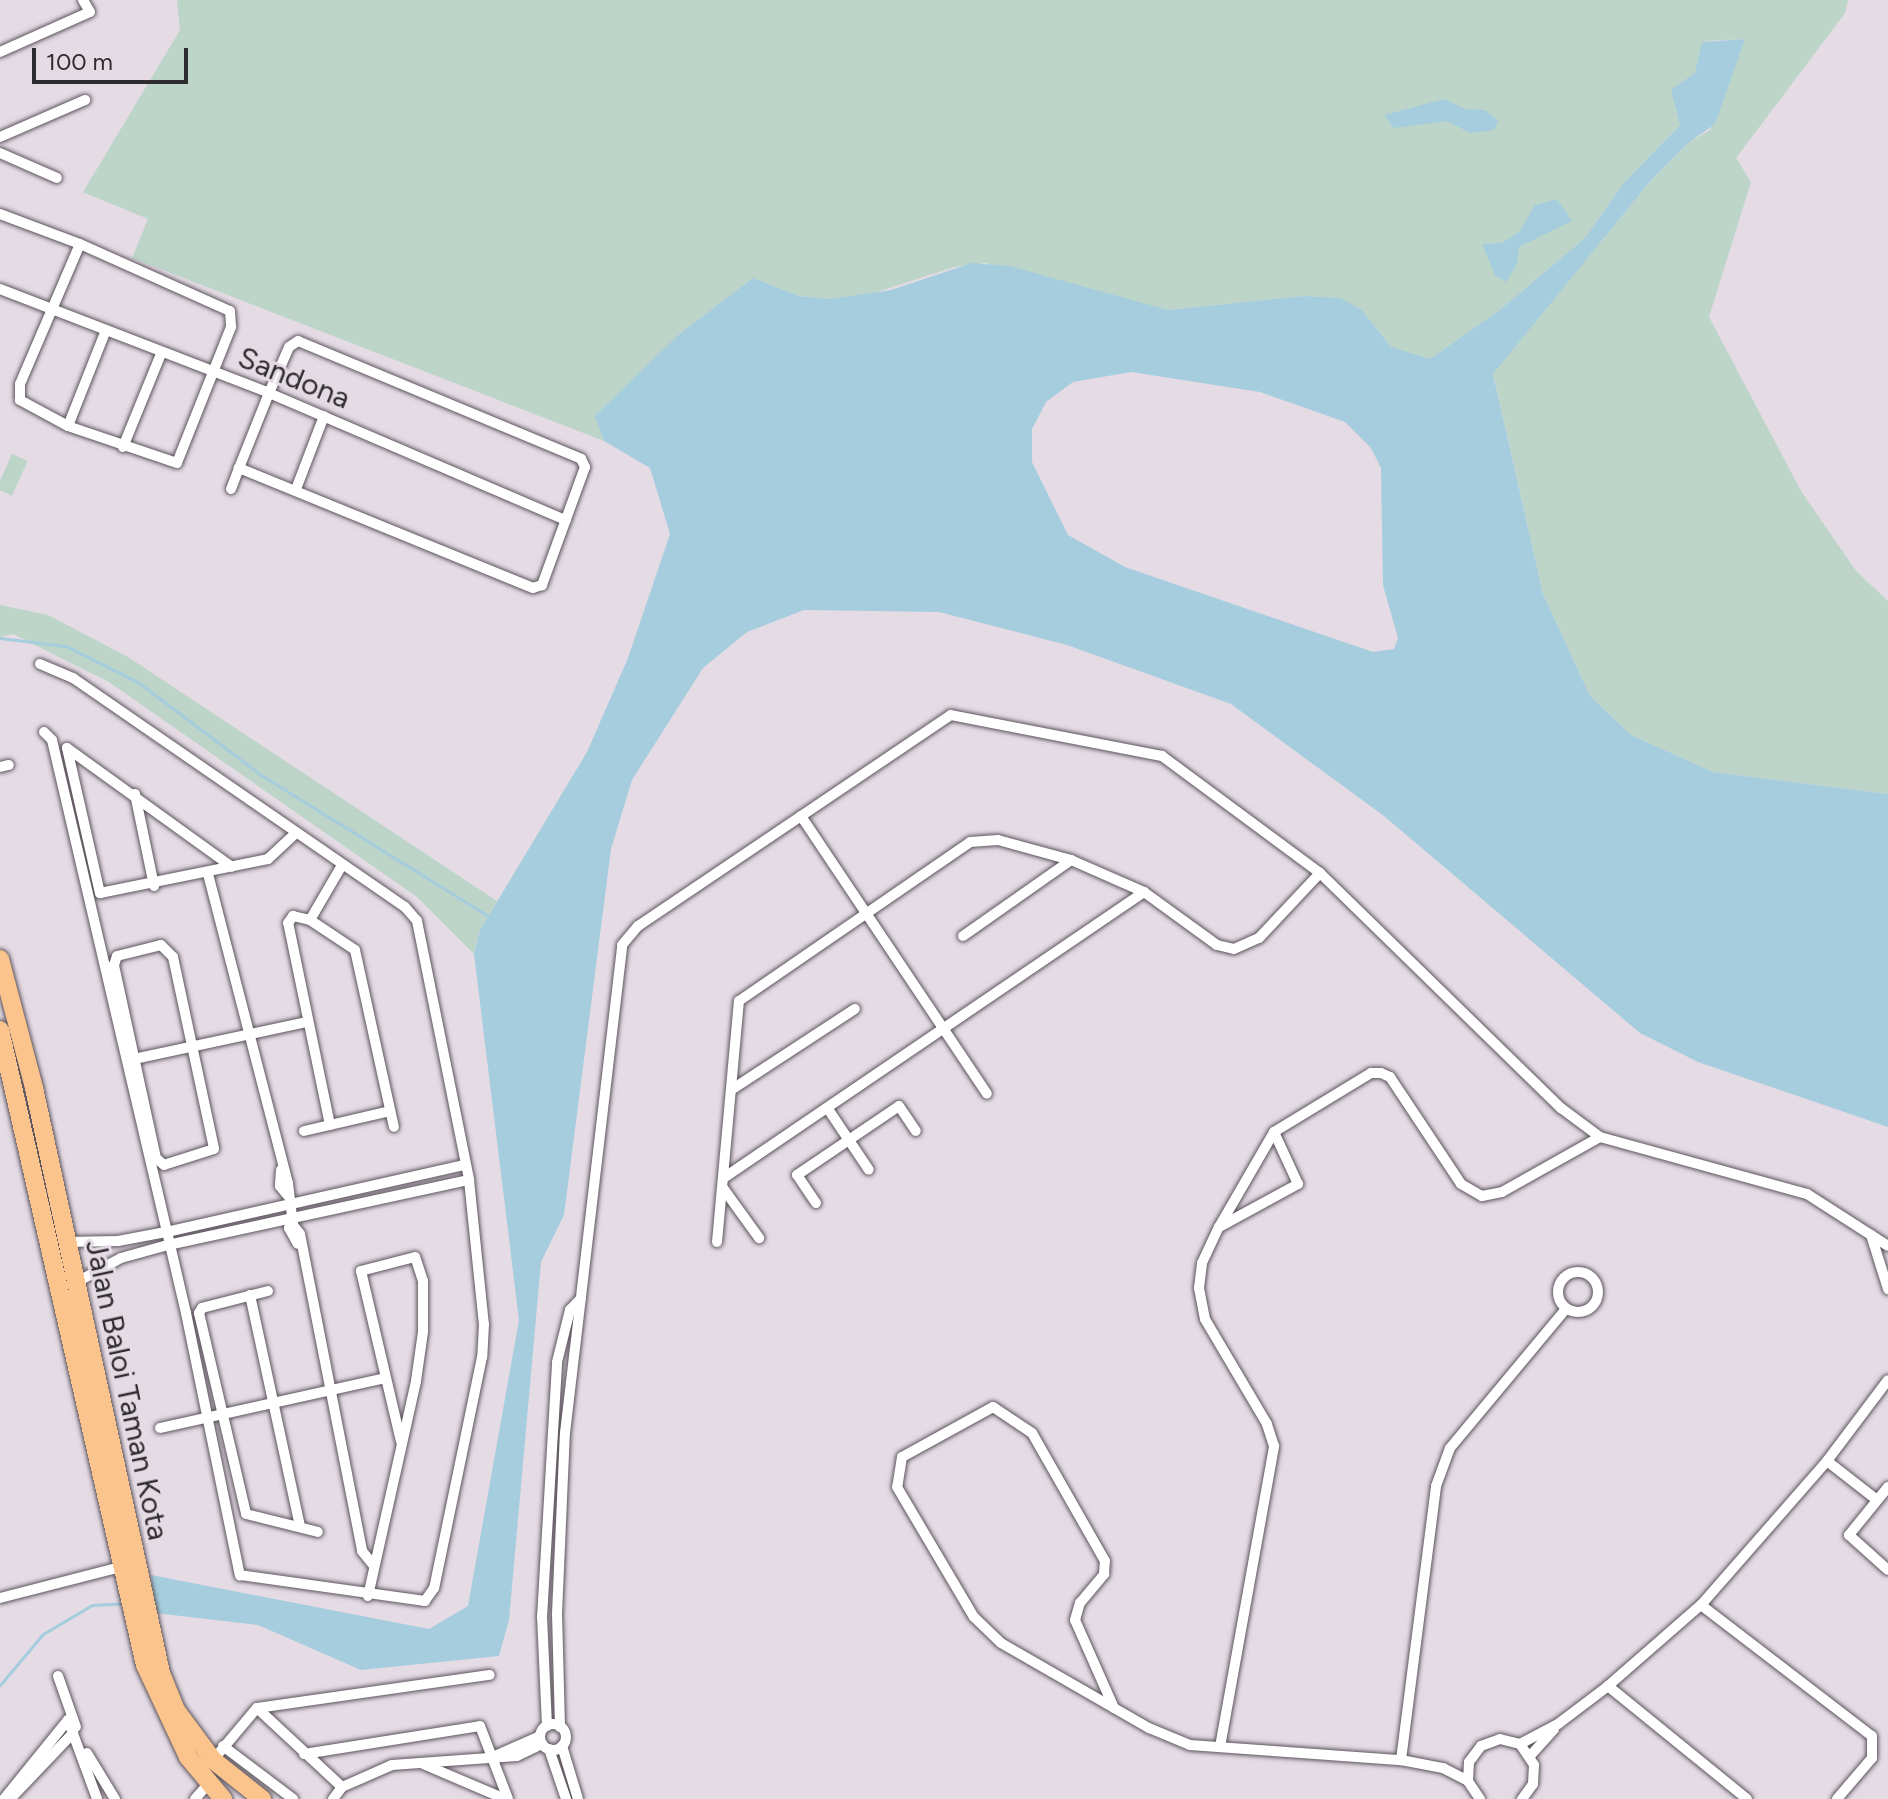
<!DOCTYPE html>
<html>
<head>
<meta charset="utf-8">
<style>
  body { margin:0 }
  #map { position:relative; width:1888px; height:1799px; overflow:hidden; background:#e4dbe5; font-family:Figtree,sans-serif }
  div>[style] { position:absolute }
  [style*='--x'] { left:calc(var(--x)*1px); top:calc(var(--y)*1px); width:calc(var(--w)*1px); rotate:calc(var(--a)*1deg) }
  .green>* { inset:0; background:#bcd5c8; transform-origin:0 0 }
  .water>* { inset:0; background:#a5cdde }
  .stream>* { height:3px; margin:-1.5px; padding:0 1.5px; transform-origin:1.5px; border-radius:1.5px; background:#a5cdde }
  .roads { filter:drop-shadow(0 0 2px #5c545d) drop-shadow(0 0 2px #5c545d) }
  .minor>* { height:10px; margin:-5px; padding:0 5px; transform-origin:5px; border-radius:5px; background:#fff }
  .minor>.ring { margin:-5px; padding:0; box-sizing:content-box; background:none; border:10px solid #fff; border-radius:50% }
  .trunk>* { height:18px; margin:-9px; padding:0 9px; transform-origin:9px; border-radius:9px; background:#fac48c }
  span { translate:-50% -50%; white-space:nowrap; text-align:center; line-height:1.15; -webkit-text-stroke:6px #e4dbe5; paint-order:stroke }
  .street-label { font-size:30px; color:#2f2c2f }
  .scale { position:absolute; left:32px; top:48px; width:156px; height:36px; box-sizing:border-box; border:4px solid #2f2c2f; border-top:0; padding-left:10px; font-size:24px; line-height:28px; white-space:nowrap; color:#2f2c2f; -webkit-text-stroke:6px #e4dbe5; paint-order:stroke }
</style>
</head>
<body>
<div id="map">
  <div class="green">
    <i style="clip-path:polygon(177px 0,1848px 0,1845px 13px,1736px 158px,1751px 182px,1709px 317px,1801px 491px,1856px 571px,1888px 601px,1888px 794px,1713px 772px,1631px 735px,1590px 696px,1543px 594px,1493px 373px,1652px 179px,1688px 143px,1710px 130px,1744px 39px,1705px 41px,1695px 73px,1673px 96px,1680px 125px,1623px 184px,1585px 238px,1501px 309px,1430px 359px,1418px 360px,1391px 347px,1362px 310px,1339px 298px,1304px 296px,1168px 310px,985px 263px,955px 267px,864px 296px,830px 299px,799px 296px,753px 278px,678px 335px,596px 416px,604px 441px,132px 258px,148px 219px,83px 192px,180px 30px)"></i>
    <i style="left:12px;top:454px;width:17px;height:38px;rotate:24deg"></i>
    <i style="clip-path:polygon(0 605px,48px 615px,128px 657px,497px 901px,480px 930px,474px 954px,417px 897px,109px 682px,13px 634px,0 637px)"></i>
  </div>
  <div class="water">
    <i style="clip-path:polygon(evenodd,1745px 39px,1715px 124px,1688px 143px,1652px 179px,1493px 374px,1543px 594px,1590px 696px,1631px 735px,1713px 772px,1888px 794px,1888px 1127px,1698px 1062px,1640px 1033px,1384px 816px,1231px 704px,1067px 645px,939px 612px,804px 610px,747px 632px,703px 668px,632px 780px,611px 849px,564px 1215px,541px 1262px,509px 1620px,499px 1656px,361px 1670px,258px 1625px,155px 1613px,151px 1575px,429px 1629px,468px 1606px,519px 1320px,474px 954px,480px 930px,587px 752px,628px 658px,670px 534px,650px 468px,604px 441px,595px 416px,678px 335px,753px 278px,799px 296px,830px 299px,891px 290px,972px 263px,1010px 266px,1168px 310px,1304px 296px,1340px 298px,1362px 310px,1391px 347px,1430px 359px,1501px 309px,1585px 238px,1623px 184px,1680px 125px,1671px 90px,1695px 73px,1702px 42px,1745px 39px,1131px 372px,1260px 392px,1345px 422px,1371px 448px,1381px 468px,1383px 585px,1398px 638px,1394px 649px,1373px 652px,1125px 567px,1068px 535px,1032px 462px,1032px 429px,1046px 402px,1073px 382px,1131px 372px)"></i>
    <i style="clip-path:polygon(1444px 99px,1465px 109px,1485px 110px,1498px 120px,1494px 130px,1470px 133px,1447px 121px,1394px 128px,1384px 115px)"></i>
    <i style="clip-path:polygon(1557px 199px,1572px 221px,1519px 247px,1517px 264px,1506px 282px,1495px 275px,1482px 244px,1502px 243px,1519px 232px,1535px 205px)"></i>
  </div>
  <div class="stream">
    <i style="--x:0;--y:638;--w:66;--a:6.9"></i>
    <i style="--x:66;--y:646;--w:80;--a:26.6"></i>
    <i style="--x:138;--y:682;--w:154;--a:37.1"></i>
    <i style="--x:261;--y:775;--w:267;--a:31.8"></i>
    <i style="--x:0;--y:1685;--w:67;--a:-49.9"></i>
    <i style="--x:43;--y:1634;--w:57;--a:-30.6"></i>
    <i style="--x:92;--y:1605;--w:33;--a:-3"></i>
  </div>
  <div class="roads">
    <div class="minor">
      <i style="--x:0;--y:52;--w:98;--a:-24"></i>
      <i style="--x:90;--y:12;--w:14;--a:-120"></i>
      <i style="--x:0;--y:137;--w:93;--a:-23.5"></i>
      <i style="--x:0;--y:153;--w:62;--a:23.7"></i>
      <i style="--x:0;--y:214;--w:85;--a:20.6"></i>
      <i style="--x:80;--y:244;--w:164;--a:24.1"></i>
      <i style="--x:230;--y:311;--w:16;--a:86"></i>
      <i style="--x:231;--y:327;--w:146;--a:111.7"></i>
      <i style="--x:177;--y:463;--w:115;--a:-161.3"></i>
      <i style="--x:68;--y:426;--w:55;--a:-151.6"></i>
      <i style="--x:20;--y:400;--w:16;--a:-90"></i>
      <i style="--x:20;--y:384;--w:152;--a:-66.8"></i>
      <i style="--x:0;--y:289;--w:288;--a:21.1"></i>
      <i style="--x:269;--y:393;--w:323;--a:23.2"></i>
      <i style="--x:68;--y:426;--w:103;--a:-68.4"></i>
      <i style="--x:123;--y:447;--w:100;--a:-67.8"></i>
      <i style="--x:231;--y:489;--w:22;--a:-69"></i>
      <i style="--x:239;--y:468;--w:81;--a:-68.2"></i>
      <i style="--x:269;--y:393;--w:50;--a:-66.5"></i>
      <i style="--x:289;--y:347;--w:11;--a:-34"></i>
      <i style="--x:298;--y:341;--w:307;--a:22.6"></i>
      <i style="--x:581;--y:459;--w:9;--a:63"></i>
      <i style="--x:585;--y:467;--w:126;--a:110"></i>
      <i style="--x:542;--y:585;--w:9;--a:162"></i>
      <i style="--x:533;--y:588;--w:318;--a:-157.8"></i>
      <i style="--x:296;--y:489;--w:78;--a:-69"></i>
      <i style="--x:40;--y:664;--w:36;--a:23"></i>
      <i style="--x:73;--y:678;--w:403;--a:34.6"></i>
      <i style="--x:405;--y:907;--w:18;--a:49"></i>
      <i style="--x:417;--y:921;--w:264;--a:78.6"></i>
      <i style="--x:469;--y:1180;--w:145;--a:84.1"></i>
      <i style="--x:484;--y:1324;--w:33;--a:93"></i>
      <i style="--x:482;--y:1357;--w:236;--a:101.7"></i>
      <i style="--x:434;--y:1588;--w:16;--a:125"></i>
      <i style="--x:425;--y:1601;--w:186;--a:-172"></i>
      <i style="--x:44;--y:732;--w:11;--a:45"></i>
      <i style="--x:52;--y:740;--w:588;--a:76.84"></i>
      <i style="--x:186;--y:1313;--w:268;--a:78.4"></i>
      <i style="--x:67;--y:748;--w:149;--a:77.2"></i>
      <i style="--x:100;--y:893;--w:171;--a:-11.4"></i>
      <i style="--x:268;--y:859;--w:37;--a:-43"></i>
      <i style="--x:67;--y:748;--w:203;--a:35.8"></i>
      <i style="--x:0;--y:767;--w:9;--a:-13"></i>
      <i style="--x:135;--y:794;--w:94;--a:78.3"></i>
      <i style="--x:801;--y:816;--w:334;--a:56.2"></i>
      <i style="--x:208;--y:874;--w:319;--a:75.5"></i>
      <i style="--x:288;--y:1183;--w:42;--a:83.2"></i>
      <i style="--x:293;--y:1225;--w:5;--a:143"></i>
      <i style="--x:289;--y:1228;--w:18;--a:61"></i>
      <i style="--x:310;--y:920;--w:61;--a:-59.7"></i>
      <i style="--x:963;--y:936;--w:132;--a:-35.1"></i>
      <i style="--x:161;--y:945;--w:17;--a:45"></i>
      <i style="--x:173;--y:957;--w:196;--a:77.9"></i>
      <i style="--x:214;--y:1149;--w:52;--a:162.3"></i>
      <i style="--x:164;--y:1165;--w:11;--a:-139"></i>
      <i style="--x:156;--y:1158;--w:198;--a:-102.3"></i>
      <i style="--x:114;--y:965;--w:9;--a:-72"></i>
      <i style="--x:117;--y:956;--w:45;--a:-14"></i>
      <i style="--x:134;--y:1059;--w:176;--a:-12.1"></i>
      <i style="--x:731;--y:1090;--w:148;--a:-33.2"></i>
      <i style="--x:828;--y:1109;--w:73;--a:56.1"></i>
      <i style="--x:330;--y:1125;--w:206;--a:-101.7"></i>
      <i style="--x:288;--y:923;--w:9;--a:-54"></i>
      <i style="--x:293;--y:916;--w:17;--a:13"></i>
      <i style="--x:310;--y:920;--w:54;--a:33.7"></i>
      <i style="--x:355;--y:950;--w:181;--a:77.6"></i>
      <i style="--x:304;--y:1131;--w:88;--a:-13.1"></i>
      <i style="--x:281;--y:1170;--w:16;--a:94"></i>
      <i style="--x:280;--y:1186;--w:13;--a:51"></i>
      <i style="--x:725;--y:1177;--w:507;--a:-34.22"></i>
      <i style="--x:723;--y:1188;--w:62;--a:54.2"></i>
      <i style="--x:816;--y:1203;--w:34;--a:-124"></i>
      <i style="--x:797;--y:1175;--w:123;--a:-34.1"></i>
      <i style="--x:899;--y:1106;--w:30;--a:56"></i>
      <i style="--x:293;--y:1225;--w:11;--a:52"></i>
      <i style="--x:300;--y:1234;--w:323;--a:78.9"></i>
      <i style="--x:362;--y:1551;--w:19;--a:51"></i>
      <i style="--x:1221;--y:1226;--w:88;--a:-28.6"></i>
      <i style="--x:1298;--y:1184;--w:57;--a:-114.8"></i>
      <i style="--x:1871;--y:1235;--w:57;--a:72.5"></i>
      <i style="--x:65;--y:1242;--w:53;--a:-1.1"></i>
      <i style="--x:118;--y:1241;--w:54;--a:-10.7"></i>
      <i style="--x:171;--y:1231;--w:301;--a:-12.7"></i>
      <i style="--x:717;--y:1242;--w:242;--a:-84.8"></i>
      <i style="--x:739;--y:1001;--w:280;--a:-34.5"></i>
      <i style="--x:970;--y:842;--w:28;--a:-4"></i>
      <i style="--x:998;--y:840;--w:76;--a:15.3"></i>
      <i style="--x:1071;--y:860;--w:80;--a:23.7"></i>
      <i style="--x:1144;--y:892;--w:90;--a:36"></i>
      <i style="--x:1217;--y:945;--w:17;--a:13"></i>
      <i style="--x:1234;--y:949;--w:27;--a:-24"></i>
      <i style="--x:1259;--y:938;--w:89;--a:-46.8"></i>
      <i class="ring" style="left:1558px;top:1272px;width:30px;height:30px"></i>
      <i style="--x:75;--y:1283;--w:52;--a:-28.5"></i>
      <i style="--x:121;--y:1258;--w:49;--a:-15.5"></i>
      <i style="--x:168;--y:1245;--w:308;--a:-12.2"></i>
      <i style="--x:268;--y:1291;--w:68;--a:165.6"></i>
      <i style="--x:202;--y:1308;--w:6;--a:121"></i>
      <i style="--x:199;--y:1313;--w:206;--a:76.8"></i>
      <i style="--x:246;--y:1514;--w:74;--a:14"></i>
      <i style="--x:250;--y:1295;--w:236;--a:77.8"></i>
      <i style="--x:160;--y:1428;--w:230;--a:-12.5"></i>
      <i style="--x:1827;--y:1461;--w:63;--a:38"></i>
      <i style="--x:1888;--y:1487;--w:62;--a:129.1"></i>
      <i style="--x:1849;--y:1535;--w:52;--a:41.9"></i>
      <i style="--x:368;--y:1596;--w:220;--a:-77.4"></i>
      <i style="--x:416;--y:1381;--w:49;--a:-81.9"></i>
      <i style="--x:423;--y:1332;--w:51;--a:-90"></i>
      <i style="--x:423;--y:1281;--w:25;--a:-108"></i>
      <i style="--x:415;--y:1257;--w:56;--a:165.5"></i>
      <i style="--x:361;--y:1271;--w:175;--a:76.8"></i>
      <i style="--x:0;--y:1598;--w:125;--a:-14.4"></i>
      <i style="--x:1701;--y:1605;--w:215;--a:37.5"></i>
      <i style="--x:1872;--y:1736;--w:22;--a:90"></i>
      <i style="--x:1872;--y:1758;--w:54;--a:130.5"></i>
      <i style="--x:58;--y:1676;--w:54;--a:70.6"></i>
      <i style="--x:1608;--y:1686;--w:179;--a:39.1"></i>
      <i style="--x:257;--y:1708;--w:116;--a:42.9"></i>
      <i style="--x:1114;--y:1708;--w:96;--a:-113.9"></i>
      <i style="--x:1075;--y:1620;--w:18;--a:-74"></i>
      <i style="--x:1080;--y:1603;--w:38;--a:-50"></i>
      <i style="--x:1104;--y:1574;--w:13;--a:-86"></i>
      <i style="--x:1105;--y:1561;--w:147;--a:-119.7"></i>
      <i style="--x:1032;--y:1433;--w:47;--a:-146.3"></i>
      <i style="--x:993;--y:1407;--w:104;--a:151.2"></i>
      <i style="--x:902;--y:1457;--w:30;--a:99"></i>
      <i style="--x:897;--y:1487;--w:151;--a:59.4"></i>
      <i style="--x:974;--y:1617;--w:37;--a:44"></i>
      <i style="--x:1001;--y:1643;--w:171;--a:29.9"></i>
      <i style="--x:1149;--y:1728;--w:44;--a:22.5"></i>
      <i style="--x:1190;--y:1745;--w:212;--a:4.1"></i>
      <i style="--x:1401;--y:1760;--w:43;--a:10.8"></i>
      <i style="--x:1443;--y:1768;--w:28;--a:27"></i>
      <i class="ring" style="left:540px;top:1724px;width:16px;height:16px"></i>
      <i style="--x:547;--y:1726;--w:109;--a:-92.6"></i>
      <i style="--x:542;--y:1617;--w:255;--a:-86.6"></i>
      <i style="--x:557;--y:1362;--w:54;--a:-76"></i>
      <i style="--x:570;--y:1310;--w:16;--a:-47"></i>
      <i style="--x:560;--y:1727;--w:113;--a:-91.5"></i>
      <i style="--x:557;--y:1614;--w:181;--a:-87.5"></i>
      <i style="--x:565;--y:1433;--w:491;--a:-83.3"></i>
      <i style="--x:622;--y:945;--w:25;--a:-50"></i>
      <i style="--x:638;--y:926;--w:377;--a:-34"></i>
      <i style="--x:951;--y:715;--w:215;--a:11"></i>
      <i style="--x:1162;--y:756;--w:197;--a:36.5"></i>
      <i style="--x:1320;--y:873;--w:337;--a:44.3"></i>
      <i style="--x:1561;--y:1108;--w:49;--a:36.6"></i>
      <i style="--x:1600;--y:1137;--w:215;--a:15.4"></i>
      <i style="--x:1807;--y:1194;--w:96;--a:32.7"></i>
      <i style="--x:1520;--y:1744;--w:43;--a:-27.8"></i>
      <i style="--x:1558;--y:1724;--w:63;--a:-37.2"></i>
      <i style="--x:1608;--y:1686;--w:123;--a:-41.1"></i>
      <i style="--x:1701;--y:1605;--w:191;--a:-48.8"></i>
      <i style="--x:1827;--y:1461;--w:101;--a:-53"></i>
      <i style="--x:223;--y:1746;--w:88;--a:37.1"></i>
      <i style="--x:562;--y:1746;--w:55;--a:73.2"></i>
      <i style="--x:1220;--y:1747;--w:306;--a:-79.8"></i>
      <i style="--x:1274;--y:1446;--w:23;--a:-108"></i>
      <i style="--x:1267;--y:1424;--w:122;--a:-120.6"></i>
      <i style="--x:1205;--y:1319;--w:32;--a:-101"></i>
      <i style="--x:1199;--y:1288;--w:25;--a:-83"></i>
      <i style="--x:1202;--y:1263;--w:40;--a:-65"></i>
      <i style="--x:1219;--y:1227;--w:110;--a:-59.9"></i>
      <i style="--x:1274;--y:1132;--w:114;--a:-31.3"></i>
      <i style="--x:1371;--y:1073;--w:10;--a:0"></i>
      <i style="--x:1381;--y:1073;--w:10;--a:24"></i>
      <i style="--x:1390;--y:1077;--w:128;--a:56.4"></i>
      <i style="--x:1461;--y:1184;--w:24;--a:30"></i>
      <i style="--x:1482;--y:1196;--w:20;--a:-11"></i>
      <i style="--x:1502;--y:1192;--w:112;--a:-29.3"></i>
      <i style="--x:549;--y:1749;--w:53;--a:71.2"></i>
      <i style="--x:87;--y:1753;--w:54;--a:58.7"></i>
      <i style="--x:304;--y:1754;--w:178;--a:-9"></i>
      <i style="--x:480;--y:1726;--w:78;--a:69"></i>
      <i style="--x:497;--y:1755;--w:47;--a:-23.8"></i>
      <i style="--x:1530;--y:1756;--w:36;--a:-48"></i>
      <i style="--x:213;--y:1760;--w:68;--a:-49.8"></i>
      <i style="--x:257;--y:1708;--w:235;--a:-8.1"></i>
      <i style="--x:1401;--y:1760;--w:276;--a:-82.7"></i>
      <i style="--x:1436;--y:1486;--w:40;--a:-69.8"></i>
      <i style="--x:1450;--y:1448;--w:181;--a:-50.2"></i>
      <i style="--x:423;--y:1764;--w:89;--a:23.1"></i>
      <i style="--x:14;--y:1795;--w:86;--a:-46.4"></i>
      <i style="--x:4;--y:1799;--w:102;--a:-51"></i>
      <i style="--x:68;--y:1720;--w:84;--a:69.8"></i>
      <i style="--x:195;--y:1799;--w:18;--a:-49"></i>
      <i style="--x:333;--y:1799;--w:15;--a:-53"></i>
      <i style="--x:342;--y:1787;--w:55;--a:-23.7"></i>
      <i style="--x:392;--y:1765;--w:125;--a:-4.1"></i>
      <i style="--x:517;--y:1756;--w:28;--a:-26"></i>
      <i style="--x:1480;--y:1799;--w:22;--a:-124"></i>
      <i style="--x:1468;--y:1781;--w:19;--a:-87"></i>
      <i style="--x:1469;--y:1762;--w:20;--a:-53"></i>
      <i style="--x:1481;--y:1746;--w:20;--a:-20"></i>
      <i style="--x:1500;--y:1739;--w:21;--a:14"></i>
      <i style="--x:1520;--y:1744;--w:25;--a:56"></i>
      <i style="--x:1534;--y:1765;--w:19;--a:93"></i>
      <i style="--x:1533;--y:1784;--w:19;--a:126"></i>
    </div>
    <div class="trunk">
      <i style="--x:0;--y:959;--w:133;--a:75.2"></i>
      <i style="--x:34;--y:1088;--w:599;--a:77.75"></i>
      <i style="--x:161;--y:1673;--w:40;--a:68"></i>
      <i style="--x:176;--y:1710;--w:62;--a:53.5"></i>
      <i style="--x:213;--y:1760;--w:63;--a:38.5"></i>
      <i style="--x:0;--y:1030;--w:651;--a:77.14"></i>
      <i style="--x:145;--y:1665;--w:102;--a:64.9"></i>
      <i style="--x:188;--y:1757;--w:55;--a:50.2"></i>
    </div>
  </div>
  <div class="street-label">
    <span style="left:294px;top:378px;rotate:22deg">Sandona</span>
    <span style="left:127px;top:1390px;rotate:78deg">Jalan Baloi Taman Kota</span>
  </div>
  <div class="scale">100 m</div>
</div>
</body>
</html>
